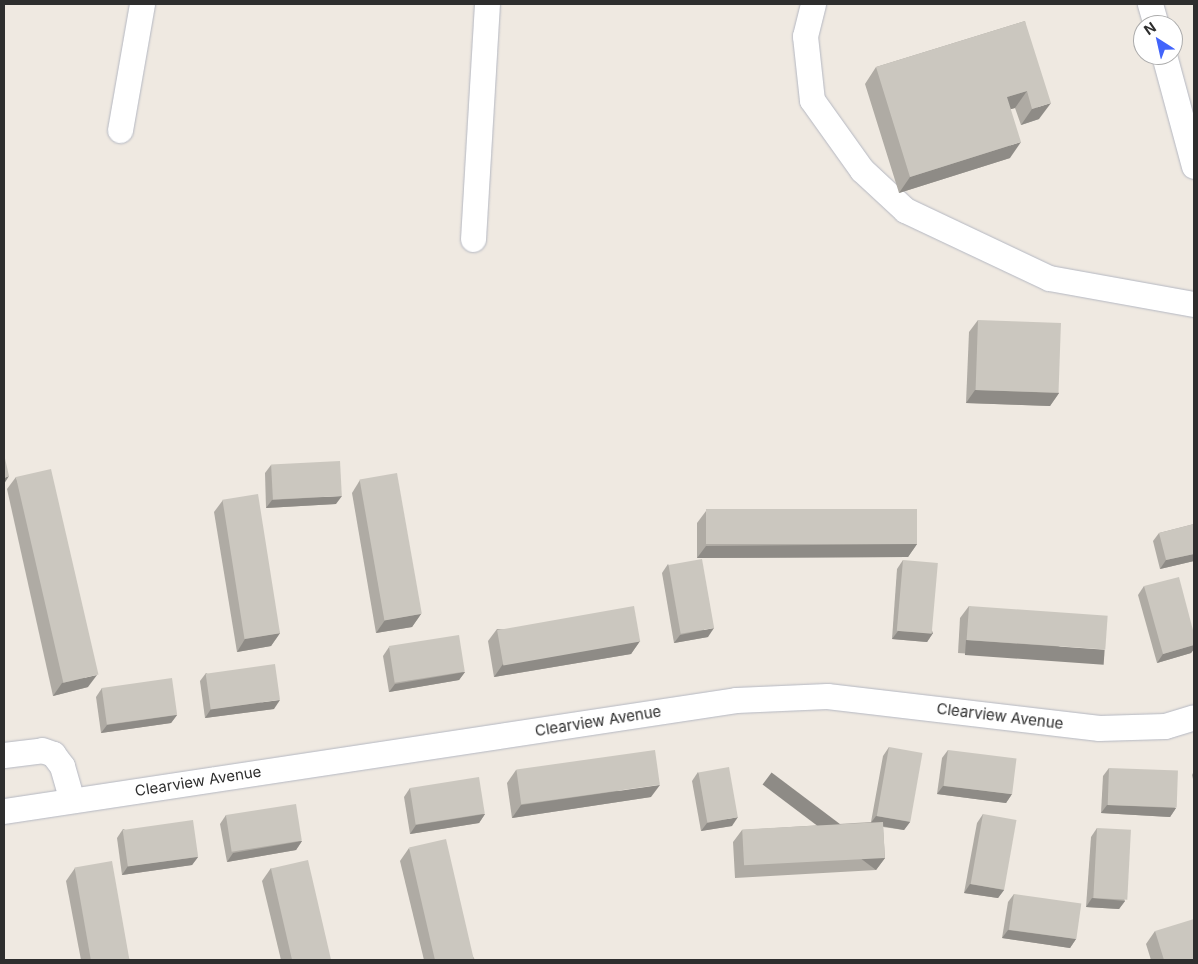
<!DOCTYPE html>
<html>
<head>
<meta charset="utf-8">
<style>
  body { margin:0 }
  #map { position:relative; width:1198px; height:964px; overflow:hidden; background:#efe9e1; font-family:Inter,sans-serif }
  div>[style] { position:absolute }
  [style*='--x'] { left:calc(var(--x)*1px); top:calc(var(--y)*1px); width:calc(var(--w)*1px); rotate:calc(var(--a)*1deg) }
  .roads { filter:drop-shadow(0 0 1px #b4b7c1) drop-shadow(0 0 1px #b4b7c1) }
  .minor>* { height:25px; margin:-12.5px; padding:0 12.5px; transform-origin:12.5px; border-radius:12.5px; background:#fff }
  .wall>* { inset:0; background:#afaba4 }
  .shaded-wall>* { inset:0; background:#8e8b86; transform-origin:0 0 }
  .building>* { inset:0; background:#cbc7bf; transform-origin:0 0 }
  span { translate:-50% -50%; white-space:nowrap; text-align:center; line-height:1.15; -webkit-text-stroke:4px #fff; paint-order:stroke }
  .street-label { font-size:15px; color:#2e2e2e }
  .frame { position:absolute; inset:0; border:5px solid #2e2e2e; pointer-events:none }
  .north { position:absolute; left:1133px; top:15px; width:50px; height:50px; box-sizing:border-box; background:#fff; border:1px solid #ababab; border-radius:50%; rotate:325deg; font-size:14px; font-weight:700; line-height:20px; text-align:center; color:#2e2e2e }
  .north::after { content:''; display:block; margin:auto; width:18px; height:22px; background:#4264fb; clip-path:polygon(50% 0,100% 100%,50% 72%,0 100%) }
</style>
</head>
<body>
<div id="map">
  <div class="roads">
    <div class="minor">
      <i style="--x:813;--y:4;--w:33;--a:104"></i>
      <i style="--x:805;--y:36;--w:64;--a:83.8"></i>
      <i style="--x:812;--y:100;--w:86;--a:54.5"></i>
      <i style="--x:862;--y:170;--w:59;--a:42.9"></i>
      <i style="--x:905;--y:210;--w:159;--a:25.3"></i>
      <i style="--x:1049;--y:278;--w:147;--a:10.2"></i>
      <i style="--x:1150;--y:4;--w:22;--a:74"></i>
      <i style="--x:1164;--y:55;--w:115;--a:74.9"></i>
      <i style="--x:120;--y:130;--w:128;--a:-80.1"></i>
      <i style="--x:473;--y:239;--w:235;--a:-86.6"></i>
      <i style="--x:4;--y:755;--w:38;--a:-7"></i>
      <i style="--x:42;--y:750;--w:12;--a:20"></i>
      <i style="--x:53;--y:754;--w:15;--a:53"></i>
      <i style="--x:62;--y:766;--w:35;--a:74"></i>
      <i style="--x:4;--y:811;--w:740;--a:-8.62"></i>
      <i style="--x:736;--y:700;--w:91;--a:-2.5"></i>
      <i style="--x:827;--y:696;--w:274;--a:6.7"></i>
      <i style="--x:1099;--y:728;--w:66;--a:-1.7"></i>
      <i style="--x:1165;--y:726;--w:30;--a:-17"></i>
    </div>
  </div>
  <div class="wall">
    <i style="clip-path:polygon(1025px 21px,1039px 119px,1021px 125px,1015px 108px,1011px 109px,1010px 158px,899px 193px,865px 84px,876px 67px)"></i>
    <i style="clip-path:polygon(978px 320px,1059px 393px,1050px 406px,966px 403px,969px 332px)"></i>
    <i style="clip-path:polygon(271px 465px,336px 504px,266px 508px,265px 473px)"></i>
    <i style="clip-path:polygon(16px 477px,88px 687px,53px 696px,7px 489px)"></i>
    <i style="clip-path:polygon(360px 480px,421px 614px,412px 627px,376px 633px,352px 493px)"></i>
    <i style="clip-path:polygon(223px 500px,280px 633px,271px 646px,237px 652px,214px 512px)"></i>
    <i style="clip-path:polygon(706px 511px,917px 544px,908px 557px,697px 558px,697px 523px)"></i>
    <i style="clip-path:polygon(1194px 524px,1194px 561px,1160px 569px,1153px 541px,1159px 533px)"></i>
    <i style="clip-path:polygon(903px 560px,933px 633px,927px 642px,892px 639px,897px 569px)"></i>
    <i style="clip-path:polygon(668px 564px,708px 637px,674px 643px,662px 573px)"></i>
    <i style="clip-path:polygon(1144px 586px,1194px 634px,1194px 649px,1191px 653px,1157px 663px,1138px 595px)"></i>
    <i style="clip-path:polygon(969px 606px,1096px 663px,958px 653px,960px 618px)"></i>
    <i style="clip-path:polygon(497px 629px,640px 641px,631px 654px,494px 677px,488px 641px)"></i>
    <i style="clip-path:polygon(389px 647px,465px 672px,459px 680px,389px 692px,383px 656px)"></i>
    <i style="clip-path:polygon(206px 673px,274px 709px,205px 718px,200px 681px)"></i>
    <i style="clip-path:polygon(102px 688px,177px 715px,171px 723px,101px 733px,96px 697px)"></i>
    <i style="clip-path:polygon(889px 747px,910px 822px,904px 830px,883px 827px,885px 858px,876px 870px,735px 878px,733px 842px,742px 830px,871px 822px,883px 756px)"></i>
    <i style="clip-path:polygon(948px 750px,1012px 794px,1006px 803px,937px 794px,942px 758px)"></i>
    <i style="clip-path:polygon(1109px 768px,1176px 808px,1170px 817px,1101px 813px,1103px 776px)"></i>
    <i style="clip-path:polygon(516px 770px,651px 797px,512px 818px,507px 783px)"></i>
    <i style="clip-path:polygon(1194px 771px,1194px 783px,1192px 775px)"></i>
    <i style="clip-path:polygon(698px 772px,732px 826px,701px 831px,692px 781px)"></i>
    <i style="clip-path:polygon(410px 788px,485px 814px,479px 823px,410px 834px,404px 797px)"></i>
    <i style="clip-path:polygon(983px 814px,1004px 890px,998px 898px,964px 893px,977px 823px)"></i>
    <i style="clip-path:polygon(226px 815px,302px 841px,296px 850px,227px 862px,220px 824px)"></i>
    <i style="clip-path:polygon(1097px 828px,1125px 901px,1119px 909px,1086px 907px,1091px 837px)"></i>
    <i style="clip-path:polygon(123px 829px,198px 857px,192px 865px,122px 875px,117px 838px)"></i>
    <i style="clip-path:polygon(409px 848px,475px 960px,424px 960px,400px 861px)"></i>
    <i style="clip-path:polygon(75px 868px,130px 960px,81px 960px,66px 881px)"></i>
    <i style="clip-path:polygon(271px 868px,331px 960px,281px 960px,262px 881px)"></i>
    <i style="clip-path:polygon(1014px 894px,1076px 939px,1070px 948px,1002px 938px,1008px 902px)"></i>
    <i style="clip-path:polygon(1155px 931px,1194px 960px,1151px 960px,1146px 944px)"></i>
  </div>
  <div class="shaded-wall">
    <i style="clip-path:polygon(1027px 91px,1015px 108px,996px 113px,1007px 97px)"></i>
    <i style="clip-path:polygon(1051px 103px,1039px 119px,1021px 125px,1032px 109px)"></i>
    <i style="clip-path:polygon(1021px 142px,1010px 158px,899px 193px,910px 177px)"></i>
    <i style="clip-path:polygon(975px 390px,1059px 393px,1050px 406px,966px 403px)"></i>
    <i style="clip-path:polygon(9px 476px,4px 484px,4px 478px)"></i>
    <i style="clip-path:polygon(342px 496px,336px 504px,266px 508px,272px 500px)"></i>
    <i style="clip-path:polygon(917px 544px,908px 557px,697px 558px,706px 546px)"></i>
    <i style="clip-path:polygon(1194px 554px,1194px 561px,1160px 569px,1166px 560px)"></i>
    <i style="clip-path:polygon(421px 614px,412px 627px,376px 633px,385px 620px)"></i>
    <i style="clip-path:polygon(714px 628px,708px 637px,674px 643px,680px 635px)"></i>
    <i style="clip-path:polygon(898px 631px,933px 633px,927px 642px,892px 639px)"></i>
    <i style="clip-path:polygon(280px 633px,271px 646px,237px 652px,245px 639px)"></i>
    <i style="left:966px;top:640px;width:139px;height:15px;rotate:4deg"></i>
    <i style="clip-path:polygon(640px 641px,631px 654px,494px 677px,503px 664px)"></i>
    <i style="clip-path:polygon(1194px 645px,1194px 649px,1191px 653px,1157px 663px,1163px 654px)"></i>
    <i style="clip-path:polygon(465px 672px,459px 680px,389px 692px,395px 684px)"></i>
    <i style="clip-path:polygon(97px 675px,88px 687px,53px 696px,62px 683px)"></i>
    <i style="clip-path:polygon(280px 700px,274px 709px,205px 718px,211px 709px)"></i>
    <i style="clip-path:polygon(177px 715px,171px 723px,101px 733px,107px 725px)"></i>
    <i style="clip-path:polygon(660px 785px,651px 797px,512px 818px,521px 805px)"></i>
    <i style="clip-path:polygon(943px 786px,1012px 794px,1006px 803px,937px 794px)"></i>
    <i style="clip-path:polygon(1107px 805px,1176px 808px,1170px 817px,1101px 813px)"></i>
    <i style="clip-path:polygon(485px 814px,479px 823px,410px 834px,416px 825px)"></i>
    <i style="clip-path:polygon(876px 816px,910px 822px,904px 830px,870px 824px)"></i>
    <i style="clip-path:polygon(738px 817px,732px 826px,701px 831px,707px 823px)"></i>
    <i style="clip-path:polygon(302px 841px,296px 850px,227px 862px,233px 853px)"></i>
    <i style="clip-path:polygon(198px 857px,192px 865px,122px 875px,128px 866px)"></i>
    <i style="left:885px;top:858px;width:15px;height:142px;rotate:127deg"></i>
    <i style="clip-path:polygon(970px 884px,1004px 890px,998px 898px,964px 893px)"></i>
    <i style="clip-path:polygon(1092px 898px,1125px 901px,1119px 909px,1086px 907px)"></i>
    <i style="clip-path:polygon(1008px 930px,1076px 939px,1070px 948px,1002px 938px)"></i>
  </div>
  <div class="building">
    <i style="clip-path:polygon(1025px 21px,1051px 103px,1032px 109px,1027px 91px,1007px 97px,1021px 142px,910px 177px,876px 67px)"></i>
    <i style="left:978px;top:320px;width:83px;height:70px;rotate:2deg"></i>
    <i style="clip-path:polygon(4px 454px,9px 476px,4px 478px)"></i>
    <i style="left:340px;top:461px;width:35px;height:69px;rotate:87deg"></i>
    <i style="left:51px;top:469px;width:211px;height:36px;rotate:77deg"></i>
    <i style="left:397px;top:473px;width:143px;height:38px;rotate:80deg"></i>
    <i style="left:258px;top:494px;width:141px;height:36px;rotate:81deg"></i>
    <i style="left:917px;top:509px;width:35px;height:211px;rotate:90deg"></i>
    <i style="clip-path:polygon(1194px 524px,1194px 554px,1166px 560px,1159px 533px)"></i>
    <i style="left:702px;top:559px;width:70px;height:34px;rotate:80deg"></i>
    <i style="left:903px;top:560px;width:35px;height:71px;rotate:5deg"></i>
    <i style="clip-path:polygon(1179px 577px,1194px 634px,1194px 645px,1163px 654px,1144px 586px)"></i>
    <i style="left:634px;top:606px;width:36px;height:139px;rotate:80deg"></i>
    <i style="left:969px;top:606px;width:139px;height:34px;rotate:4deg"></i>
    <i style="left:459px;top:635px;width:37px;height:71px;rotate:81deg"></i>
    <i style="left:275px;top:664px;width:36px;height:70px;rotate:82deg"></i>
    <i style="left:172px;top:678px;width:37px;height:71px;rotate:82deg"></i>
    <i style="left:889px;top:747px;width:34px;height:70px;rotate:10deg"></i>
    <i style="left:655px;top:750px;width:35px;height:140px;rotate:82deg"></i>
    <i style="left:948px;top:750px;width:69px;height:36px;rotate:7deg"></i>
    <i style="left:729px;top:767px;width:51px;height:31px;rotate:80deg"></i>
    <i style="left:1109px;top:768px;width:69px;height:37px;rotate:2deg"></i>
    <i style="left:479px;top:777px;width:37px;height:70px;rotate:81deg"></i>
    <i style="left:296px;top:804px;width:37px;height:71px;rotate:81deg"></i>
    <i style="left:983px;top:814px;width:34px;height:71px;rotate:10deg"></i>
    <i style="left:193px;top:820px;width:37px;height:71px;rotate:82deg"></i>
    <i style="left:883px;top:822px;width:36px;height:141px;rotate:87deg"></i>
    <i style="left:1097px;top:828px;width:34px;height:70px;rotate:3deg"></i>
    <i style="left:446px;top:839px;width:124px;height:38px;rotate:77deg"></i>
    <i style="left:308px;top:860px;width:103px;height:38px;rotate:77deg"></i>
    <i style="left:112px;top:861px;width:101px;height:38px;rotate:80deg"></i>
    <i style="left:1014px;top:894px;width:68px;height:36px;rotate:8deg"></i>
    <i style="clip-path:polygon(1194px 919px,1194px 960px,1164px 960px,1155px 931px)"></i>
  </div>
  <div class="street-label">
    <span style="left:1000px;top:716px;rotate:7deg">Clearview Avenue</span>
    <span style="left:598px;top:721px;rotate:-9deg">Clearview Avenue</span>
    <span style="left:198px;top:781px;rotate:-9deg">Clearview Avenue</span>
  </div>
  <div class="frame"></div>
  <div class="north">N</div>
</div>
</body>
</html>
